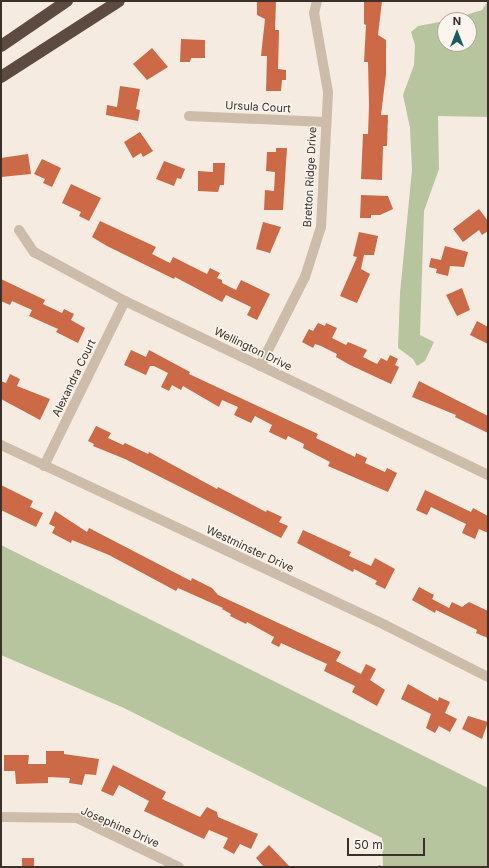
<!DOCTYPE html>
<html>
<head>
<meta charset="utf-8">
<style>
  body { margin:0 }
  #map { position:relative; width:489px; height:868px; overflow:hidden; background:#f5ebe0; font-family:Inter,sans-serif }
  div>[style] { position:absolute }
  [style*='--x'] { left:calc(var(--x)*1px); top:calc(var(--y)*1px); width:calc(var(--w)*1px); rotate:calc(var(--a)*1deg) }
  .green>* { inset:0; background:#b7c59f }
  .stream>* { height:3px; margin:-1.5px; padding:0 1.5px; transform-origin:1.5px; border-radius:1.5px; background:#7db0b4 }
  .building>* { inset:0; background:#cc6a47; transform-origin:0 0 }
  .street>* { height:10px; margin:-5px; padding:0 5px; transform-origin:5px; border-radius:5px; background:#cebcab }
  .highway>* { height:12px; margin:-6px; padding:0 6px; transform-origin:6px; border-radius:6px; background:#5d4a41 }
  span { translate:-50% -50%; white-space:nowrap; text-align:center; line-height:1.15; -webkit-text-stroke:3px #fbf5ed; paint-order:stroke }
  .street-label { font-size:11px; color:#3b302a }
  .frame { position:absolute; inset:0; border:2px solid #3b302a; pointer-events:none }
  .north { position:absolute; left:437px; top:12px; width:40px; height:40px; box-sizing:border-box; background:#fbf5ed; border:1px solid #aea69f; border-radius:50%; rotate:0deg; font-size:11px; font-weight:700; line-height:16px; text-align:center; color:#3b302a }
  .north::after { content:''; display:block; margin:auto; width:14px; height:18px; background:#1d5a60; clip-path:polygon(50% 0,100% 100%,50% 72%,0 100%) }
  .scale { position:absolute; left:347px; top:838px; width:78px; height:18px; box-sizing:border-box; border:2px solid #3b302a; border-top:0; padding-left:5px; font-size:12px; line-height:14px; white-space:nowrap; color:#3b302a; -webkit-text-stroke:3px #fbf5ed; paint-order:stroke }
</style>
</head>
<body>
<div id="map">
  <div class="green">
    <i style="clip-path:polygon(488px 1px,488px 117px,438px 116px,439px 169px,424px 211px,420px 335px,434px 342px,425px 361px,417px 366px,413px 359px,398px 348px,400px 293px,412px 170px,410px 128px,403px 95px,414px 65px,415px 45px,411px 32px,418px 26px,445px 21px,445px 44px,469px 44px,469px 20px,449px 20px,482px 10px)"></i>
    <i style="clip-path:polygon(1px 545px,488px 788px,488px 867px,383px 867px,382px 838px,124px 708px,1px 655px)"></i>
  </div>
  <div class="stream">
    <i style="--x:379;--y:866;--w:1;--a:45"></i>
  </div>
  <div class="building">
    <i style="clip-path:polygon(257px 1px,276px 1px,275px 30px,279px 30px,278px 69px,286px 70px,286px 80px,282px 80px,281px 91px,266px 91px,267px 56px,261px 56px,265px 19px,257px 15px)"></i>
    <i style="clip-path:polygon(364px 1px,382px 1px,378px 35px,386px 40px,386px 74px,381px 115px,388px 115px,387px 146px,383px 146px,382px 180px,361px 179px,363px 134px,368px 134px,369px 106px,368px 62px,364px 62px,366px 25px,364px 24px)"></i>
    <i style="clip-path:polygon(181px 39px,205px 40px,205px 58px,191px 58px,190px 62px,180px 62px)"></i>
    <i style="clip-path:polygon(152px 48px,168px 67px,147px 80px,133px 64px)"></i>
    <i style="clip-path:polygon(120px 86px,140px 89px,136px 109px,140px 110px,138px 121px,106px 115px,107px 105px,117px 107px)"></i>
    <i style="clip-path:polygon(140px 132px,153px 151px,143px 157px,141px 153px,133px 158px,124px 142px)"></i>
    <i style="clip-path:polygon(276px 148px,287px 148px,283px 210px,264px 210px,265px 190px,274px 191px,275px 172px,266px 171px,267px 152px,276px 152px)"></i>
    <i style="clip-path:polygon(28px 154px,31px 174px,1px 177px,1px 158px)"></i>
    <i style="clip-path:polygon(42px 159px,61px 168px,52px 187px,43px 183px,45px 179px,34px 174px)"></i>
    <i style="clip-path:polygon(164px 161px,185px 169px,181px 179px,177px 178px,174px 186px,156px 179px)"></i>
    <i style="clip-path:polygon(213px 163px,225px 163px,224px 185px,220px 185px,218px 192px,198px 191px,198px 171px,213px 172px)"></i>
    <i style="clip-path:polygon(71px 184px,101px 198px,89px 221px,79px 216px,81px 212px,62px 203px)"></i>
    <i style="clip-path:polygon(361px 195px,388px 196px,393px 209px,380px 215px,371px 215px,371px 218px,360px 218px)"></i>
    <i style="clip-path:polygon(479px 209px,488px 221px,488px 231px,482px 235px,479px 230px,463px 242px,453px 229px)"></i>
    <i style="clip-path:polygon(100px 221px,156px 247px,152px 254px,170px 263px,173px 257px,207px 274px,210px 268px,220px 273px,217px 278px,222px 280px,222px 283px,236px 290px,241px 280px,270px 294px,257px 320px,247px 315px,251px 307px,226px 295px,222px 302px,175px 277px,174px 279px,107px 246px,92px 237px)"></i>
    <i style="clip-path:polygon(263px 222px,281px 227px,270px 253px,256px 249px)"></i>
    <i style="clip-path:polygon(359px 232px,378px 236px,374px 255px,364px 255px,361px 269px,370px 274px,357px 303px,340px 296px,357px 257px,353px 256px)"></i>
    <i style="clip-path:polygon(445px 246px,468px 252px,464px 267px,450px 266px,448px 276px,436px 273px,437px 269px,429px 267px,431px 258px,441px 260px)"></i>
    <i style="clip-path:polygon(1px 279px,45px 300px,43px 304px,62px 313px,64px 309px,74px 314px,71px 320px,85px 328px,78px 343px,56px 332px,58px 329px,29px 316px,32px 310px,12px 301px,10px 305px,1px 301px)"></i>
    <i style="clip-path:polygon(462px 288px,470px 310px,457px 316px,446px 295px)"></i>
    <i style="clip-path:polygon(477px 321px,488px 327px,488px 344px,470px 335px)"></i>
    <i style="clip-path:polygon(318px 323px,325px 326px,326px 323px,337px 328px,332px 338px,346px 345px,348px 342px,367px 350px,363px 357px,377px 364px,381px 358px,387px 361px,390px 355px,398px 359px,395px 365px,399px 367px,391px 384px,350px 365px,336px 357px,337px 354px,321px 346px,315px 344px,313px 348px,302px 342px,309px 329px,313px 331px)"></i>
    <i style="clip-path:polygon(131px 350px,146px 357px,149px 350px,190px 372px,189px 374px,318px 434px,316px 438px,355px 457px,356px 453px,367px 458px,365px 463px,385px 472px,387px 468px,397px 473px,388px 492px,328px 466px,330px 462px,303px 448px,304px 444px,288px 436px,286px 440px,269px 432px,272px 425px,255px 416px,251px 423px,234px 415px,238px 407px,222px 400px,219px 407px,183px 386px,181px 390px,172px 385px,169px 391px,161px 387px,168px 373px,154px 366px,150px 366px,146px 375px,124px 365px)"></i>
    <i style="clip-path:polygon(10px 374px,20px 379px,17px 386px,50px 399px,40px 420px,1px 399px,1px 381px,6px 383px)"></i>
    <i style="clip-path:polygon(419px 381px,488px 416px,488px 433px,455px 417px,456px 415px,412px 397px)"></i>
    <i style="clip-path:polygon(96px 426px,111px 433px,108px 438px,123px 445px,125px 443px,148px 454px,149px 452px,217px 489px,218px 487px,266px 512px,267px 510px,282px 517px,279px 522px,288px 526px,281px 538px,125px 459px,93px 446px,94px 444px,88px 441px)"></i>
    <i style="clip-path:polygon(1px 485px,33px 501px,30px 507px,43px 513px,36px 527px,1px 510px)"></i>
    <i style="clip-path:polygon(425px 490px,471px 512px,473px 508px,488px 516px,488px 533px,479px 529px,475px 539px,462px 533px,466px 524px,431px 507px,427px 515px,416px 510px)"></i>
    <i style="clip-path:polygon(55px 511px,87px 532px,89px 528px,191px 581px,192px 578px,212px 588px,218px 595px,341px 652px,336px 661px,361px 674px,366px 664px,376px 669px,370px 680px,385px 690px,377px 706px,352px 692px,355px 686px,324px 671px,327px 664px,281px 643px,279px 647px,271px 643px,274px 637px,247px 622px,246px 624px,230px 616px,231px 614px,222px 609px,223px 608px,178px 588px,176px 591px,109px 555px,72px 540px,71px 543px,52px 533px,55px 527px,49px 524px)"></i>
    <i style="clip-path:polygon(303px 530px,351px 552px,349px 556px,371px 566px,375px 558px,395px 569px,385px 589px,375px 584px,377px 581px,354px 569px,353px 572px,297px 543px)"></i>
    <i style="clip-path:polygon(419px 587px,434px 595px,432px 599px,449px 608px,452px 602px,462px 607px,469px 602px,488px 611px,488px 638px,476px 633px,477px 630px,436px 610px,435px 613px,412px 600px)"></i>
    <i style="clip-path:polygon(408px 684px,438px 701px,439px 697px,450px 702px,445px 713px,457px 719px,450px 732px,439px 726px,435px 733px,426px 728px,431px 714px,401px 699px)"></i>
    <i style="clip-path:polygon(468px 716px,488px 722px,482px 739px,462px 729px)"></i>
    <i style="clip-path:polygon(46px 751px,64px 751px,64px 754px,99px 759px,96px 775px,85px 774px,82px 785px,69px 783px,70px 778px,48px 777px,48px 783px,16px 784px,15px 771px,4px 771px,4px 755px,29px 755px,28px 764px,46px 764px)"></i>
    <i style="clip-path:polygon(113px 765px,166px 792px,162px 799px,200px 817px,207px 807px,217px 812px,218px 817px,258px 834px,251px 849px,240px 844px,234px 854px,223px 848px,228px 838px,209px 830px,204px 839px,193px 834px,144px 811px,149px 801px,119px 785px,113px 796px,101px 791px)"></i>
    <i style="clip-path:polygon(269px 845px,290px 867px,264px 867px,256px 858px)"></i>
    <i style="left:22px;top:858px;width:12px;height:9px"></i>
  </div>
  <div class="street">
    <i style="--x:189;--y:116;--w:136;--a:2.5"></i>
    <i style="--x:19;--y:230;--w:27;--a:56"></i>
    <i style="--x:34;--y:252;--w:103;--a:28.3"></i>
    <i style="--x:125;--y:301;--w:403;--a:25.6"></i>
    <i style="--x:260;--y:366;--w:100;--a:-63.2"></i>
    <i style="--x:305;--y:277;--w:52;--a:-72.3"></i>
    <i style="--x:321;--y:227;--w:135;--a:-87"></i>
    <i style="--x:328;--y:92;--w:80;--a:-100"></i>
    <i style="--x:314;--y:13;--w:12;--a:-76"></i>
    <i style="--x:1;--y:445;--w:424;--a:25.1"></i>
    <i style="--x:385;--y:625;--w:115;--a:26.8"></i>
    <i style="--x:44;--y:466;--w:184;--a:-63.9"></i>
    <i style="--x:1;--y:817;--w:76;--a:0.8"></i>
    <i style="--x:77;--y:818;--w:113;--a:25.7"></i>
  </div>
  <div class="highway">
    <i style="--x:1;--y:46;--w:80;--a:-34.3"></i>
    <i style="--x:1;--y:77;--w:140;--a:-32.8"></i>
  </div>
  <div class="street-label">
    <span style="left:258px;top:107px;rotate:3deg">Ursula Court</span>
    <span style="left:310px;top:177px;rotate:-87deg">Bretton Ridge Drive</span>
    <span style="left:253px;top:349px;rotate:26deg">Wellington Drive</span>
    <span style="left:74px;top:378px;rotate:-64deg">Alexandra Court</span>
    <span style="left:250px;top:549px;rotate:25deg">Westminster Drive</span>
    <span style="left:120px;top:827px;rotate:24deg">Josephine Drive</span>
  </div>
  <div class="frame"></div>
  <div class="north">N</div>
  <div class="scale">50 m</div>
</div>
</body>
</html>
